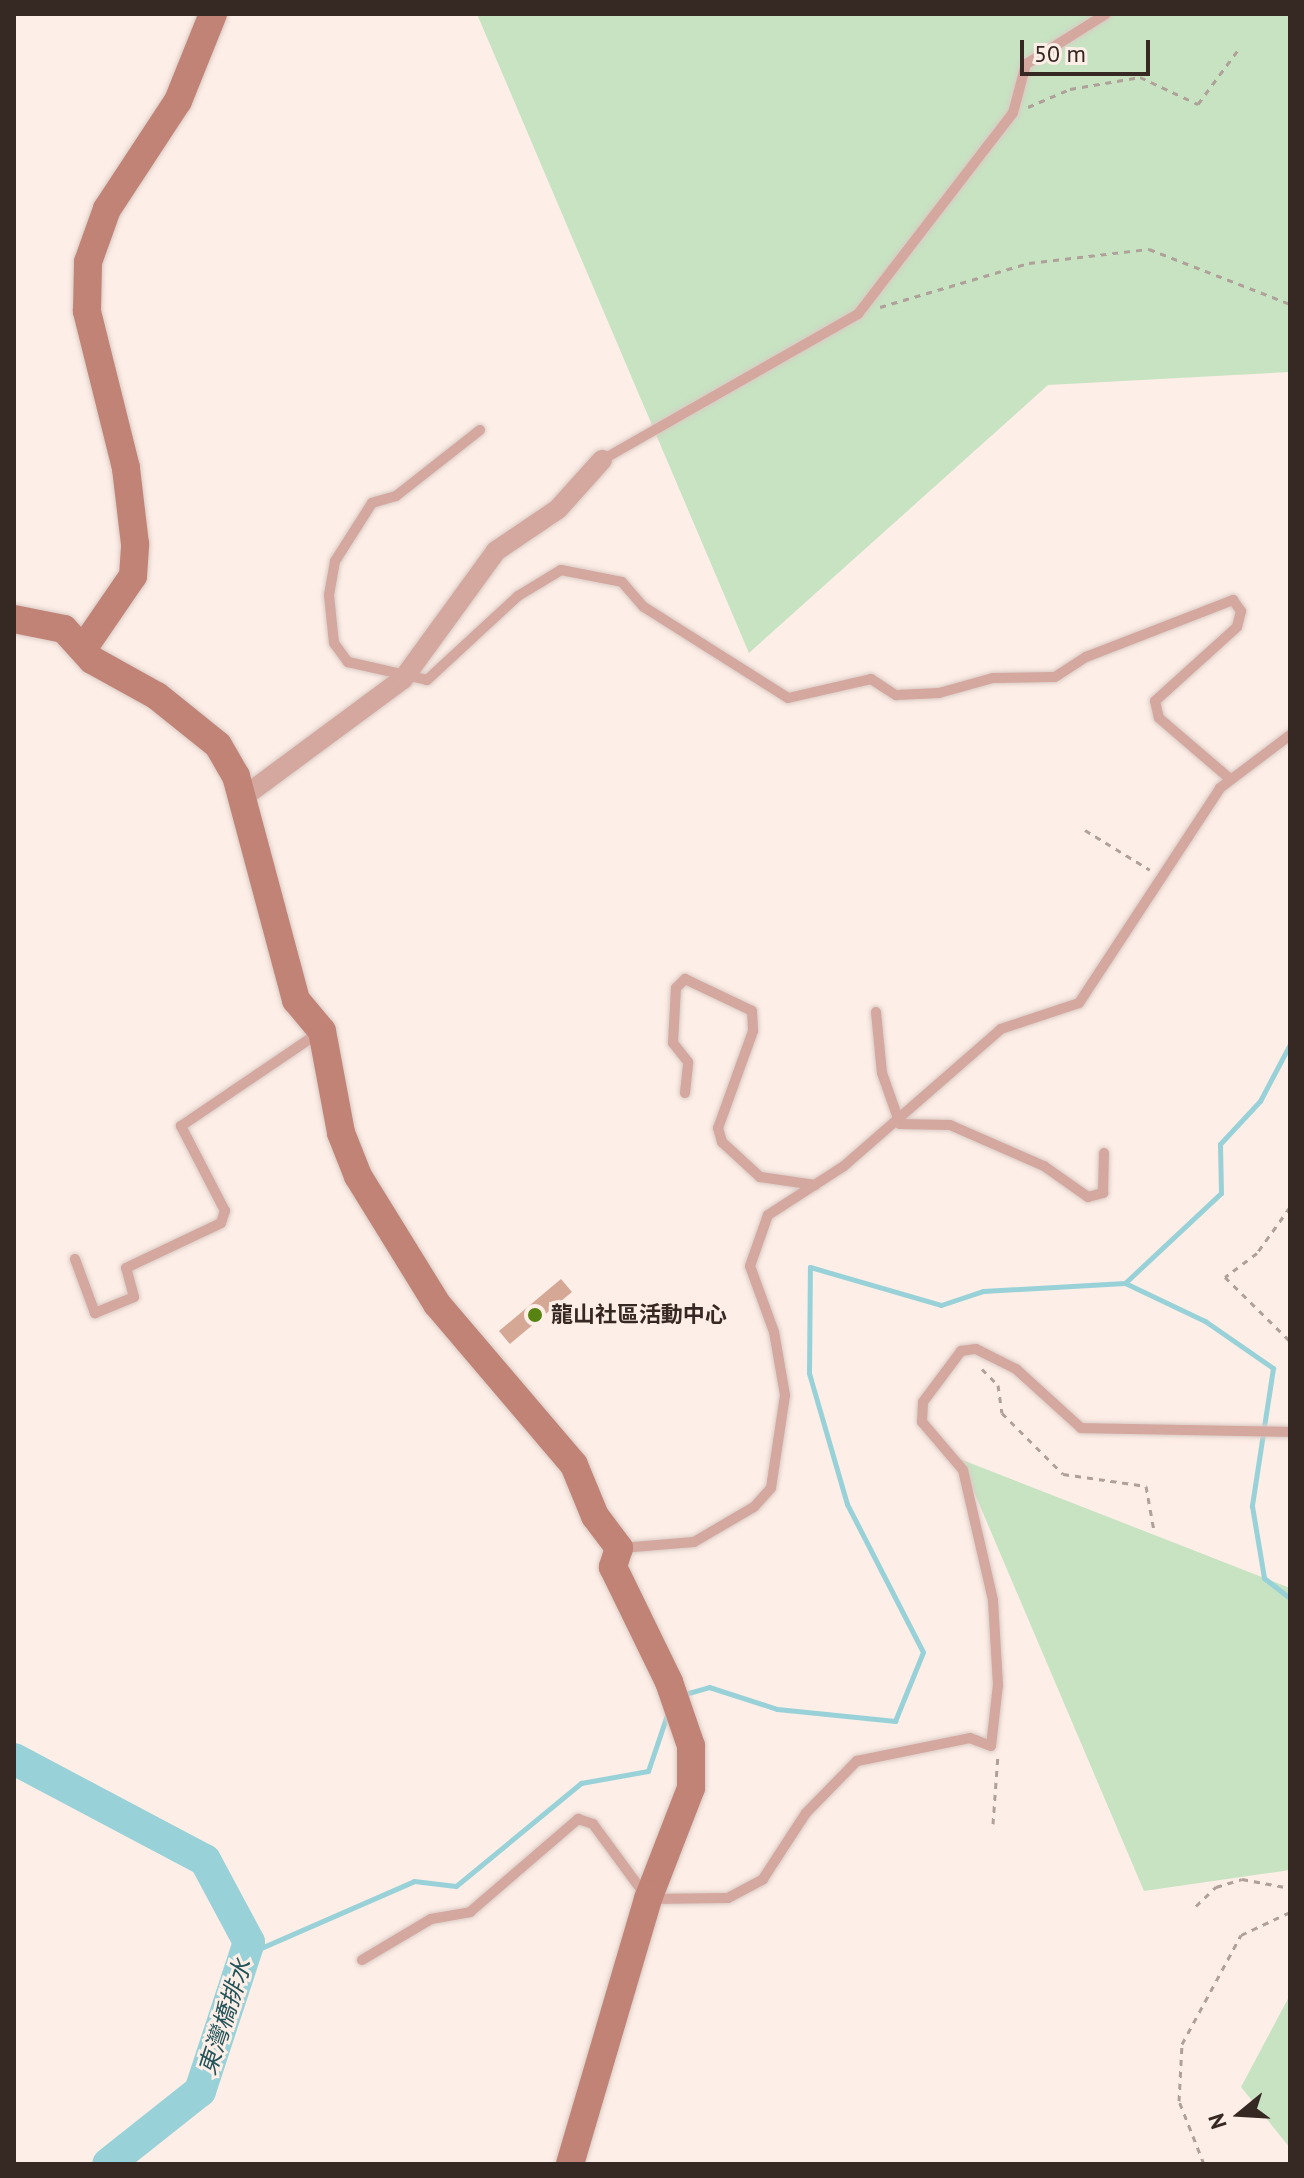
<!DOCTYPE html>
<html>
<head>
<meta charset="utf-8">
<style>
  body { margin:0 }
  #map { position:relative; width:1304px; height:2178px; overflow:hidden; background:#fdeee7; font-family:"PT Sans","Noto Sans TC",sans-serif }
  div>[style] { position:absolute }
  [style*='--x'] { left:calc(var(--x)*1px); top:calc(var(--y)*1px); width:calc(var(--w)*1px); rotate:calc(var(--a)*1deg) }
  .green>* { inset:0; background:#c7e3c2 }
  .stream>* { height:5px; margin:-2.5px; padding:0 2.5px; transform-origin:2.5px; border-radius:2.5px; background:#98d2d8 }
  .river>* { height:32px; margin:-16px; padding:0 16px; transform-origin:16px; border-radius:16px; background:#98d2d8 }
  .building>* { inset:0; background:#d5a895; transform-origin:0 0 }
  .path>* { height:3px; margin-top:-1.5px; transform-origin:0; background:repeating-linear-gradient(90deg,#afa099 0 6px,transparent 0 12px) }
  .roads { filter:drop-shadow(0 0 2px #d9cac4) drop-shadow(0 0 2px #d9cac4) }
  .lane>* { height:10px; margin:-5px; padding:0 5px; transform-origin:5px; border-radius:5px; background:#d4a79f }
  .street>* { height:20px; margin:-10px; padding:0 10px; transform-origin:10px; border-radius:10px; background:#d4a79f }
  .secondary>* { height:28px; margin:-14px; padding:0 14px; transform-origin:14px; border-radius:14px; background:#c28377 }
  .dots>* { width:22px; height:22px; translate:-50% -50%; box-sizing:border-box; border:4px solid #fdeee7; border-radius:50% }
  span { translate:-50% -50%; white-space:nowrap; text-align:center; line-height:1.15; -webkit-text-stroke:6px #fdeee7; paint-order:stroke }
  .poi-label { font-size:22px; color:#362822; font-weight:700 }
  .left { translate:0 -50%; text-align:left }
  .water-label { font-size:24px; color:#225459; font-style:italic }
  .frame { position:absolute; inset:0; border:16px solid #362822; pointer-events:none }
  .north { position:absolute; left:1200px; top:2074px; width:80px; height:80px; -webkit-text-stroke:6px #fdeee7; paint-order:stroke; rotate:252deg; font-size:22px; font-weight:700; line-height:32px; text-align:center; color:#362822 }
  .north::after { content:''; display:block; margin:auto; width:28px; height:36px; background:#362822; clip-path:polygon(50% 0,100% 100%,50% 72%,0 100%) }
  .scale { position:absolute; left:1020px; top:40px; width:130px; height:36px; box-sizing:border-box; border:4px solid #362822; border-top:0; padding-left:10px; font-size:24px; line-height:28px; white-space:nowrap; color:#362822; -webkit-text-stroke:6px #fdeee7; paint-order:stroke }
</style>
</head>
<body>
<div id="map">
  <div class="green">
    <i style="clip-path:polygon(1290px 14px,1290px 372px,1048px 385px,749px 653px,477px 14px)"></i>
    <i style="clip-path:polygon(960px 1459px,1290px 1588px,1290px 1870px,1144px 1891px)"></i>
    <i style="clip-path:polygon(1290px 1995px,1290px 2148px,1241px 2087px)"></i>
  </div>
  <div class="stream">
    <i style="--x:1126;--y:1282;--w:130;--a:-43.1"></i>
    <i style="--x:1221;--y:1193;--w:49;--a:-91.2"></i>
    <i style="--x:1220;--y:1144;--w:59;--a:-47.1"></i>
    <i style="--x:1260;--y:1101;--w:64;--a:-62.2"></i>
    <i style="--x:685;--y:1694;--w:25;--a:-16"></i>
    <i style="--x:709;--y:1687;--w:71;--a:17.9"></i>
    <i style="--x:777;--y:1709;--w:119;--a:5.8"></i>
    <i style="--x:895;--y:1721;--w:74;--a:-67.9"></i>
    <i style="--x:923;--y:1652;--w:166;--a:-117.2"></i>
    <i style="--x:847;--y:1504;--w:136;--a:-106.2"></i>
    <i style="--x:809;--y:1373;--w:106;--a:-89.5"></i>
    <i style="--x:810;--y:1267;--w:136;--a:16.2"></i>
    <i style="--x:941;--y:1305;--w:44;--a:-18.4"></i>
    <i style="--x:983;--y:1291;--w:142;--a:-3.2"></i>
    <i style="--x:1125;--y:1283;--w:89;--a:25.4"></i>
    <i style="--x:1205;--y:1321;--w:83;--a:34.7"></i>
    <i style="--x:1273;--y:1368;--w:140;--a:98.7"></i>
    <i style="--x:1252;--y:1506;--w:73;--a:80.5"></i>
    <i style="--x:1264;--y:1578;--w:33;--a:38"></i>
    <i style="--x:245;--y:1955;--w:184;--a:-23.6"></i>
    <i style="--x:414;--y:1881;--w:42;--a:6.8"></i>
    <i style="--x:456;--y:1886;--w:162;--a:-39.5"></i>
    <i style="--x:581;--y:1783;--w:68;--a:-10.2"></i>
    <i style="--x:648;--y:1771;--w:59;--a:-71.3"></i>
  </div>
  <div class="river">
    <i style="--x:14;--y:1759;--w:216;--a:27.9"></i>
    <i style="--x:205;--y:1860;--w:93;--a:61.8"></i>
    <i style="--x:249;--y:1942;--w:157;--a:108.2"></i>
    <i style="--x:200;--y:2091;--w:117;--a:141.6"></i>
  </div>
  <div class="building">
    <i style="left:561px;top:1279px;width:17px;height:81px;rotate:50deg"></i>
  </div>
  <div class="path">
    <i style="--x:1028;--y:107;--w:46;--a:-23.2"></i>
    <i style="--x:1070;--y:89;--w:71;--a:-9.7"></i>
    <i style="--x:1140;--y:77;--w:64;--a:25"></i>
    <i style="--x:1198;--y:104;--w:67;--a:-53.5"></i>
    <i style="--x:880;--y:307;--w:155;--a:-16.5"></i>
    <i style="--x:1029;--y:263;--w:121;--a:-6.7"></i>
    <i style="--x:1149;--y:249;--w:151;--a:21.3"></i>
    <i style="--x:1085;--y:830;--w:76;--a:31.6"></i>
    <i style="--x:1290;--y:1207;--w:57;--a:125.7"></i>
    <i style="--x:1257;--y:1253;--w:40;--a:143"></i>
    <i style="--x:1225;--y:1277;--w:91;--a:44.6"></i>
    <i style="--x:982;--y:1369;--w:23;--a:45"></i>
    <i style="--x:998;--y:1385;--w:28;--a:82"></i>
    <i style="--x:1002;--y:1413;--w:86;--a:45"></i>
    <i style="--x:1063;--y:1474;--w:84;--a:8.2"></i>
    <i style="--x:1146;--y:1486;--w:46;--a:79.9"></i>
    <i style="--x:993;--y:1824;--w:69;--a:-85.9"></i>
    <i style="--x:1196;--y:1906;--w:28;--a:-44"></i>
    <i style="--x:1216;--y:1887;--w:27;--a:-17"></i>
    <i style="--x:1242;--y:1879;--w:49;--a:10.6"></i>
    <i style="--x:1204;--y:2164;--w:68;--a:-111.6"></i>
    <i style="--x:1179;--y:2101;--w:57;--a:-87"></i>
    <i style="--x:1182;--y:2044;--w:124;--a:-61.6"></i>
    <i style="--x:1241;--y:1935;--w:54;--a:-25.1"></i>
  </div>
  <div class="roads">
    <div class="lane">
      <i style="--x:480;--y:430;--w:107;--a:141.8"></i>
      <i style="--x:396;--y:496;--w:25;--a:164"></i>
      <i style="--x:372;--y:503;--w:69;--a:122.5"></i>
      <i style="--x:335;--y:561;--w:35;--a:100"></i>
      <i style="--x:329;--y:595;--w:48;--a:84.1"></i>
      <i style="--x:334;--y:643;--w:24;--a:54"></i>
      <i style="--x:348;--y:662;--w:81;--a:12.8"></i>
      <i style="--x:427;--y:680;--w:124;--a:-42.7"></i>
      <i style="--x:518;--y:596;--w:50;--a:-31.2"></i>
      <i style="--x:561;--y:570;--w:62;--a:11.1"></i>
      <i style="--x:622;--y:582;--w:33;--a:49"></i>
      <i style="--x:644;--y:607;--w:170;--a:32.3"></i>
      <i style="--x:788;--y:698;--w:85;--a:-12.9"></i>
      <i style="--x:871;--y:679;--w:30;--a:33"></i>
      <i style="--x:896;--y:695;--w:43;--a:-2.7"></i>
      <i style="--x:939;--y:693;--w:56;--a:-15.5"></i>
      <i style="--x:993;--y:678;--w:62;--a:-0.9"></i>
      <i style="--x:1055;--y:677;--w:37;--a:-33"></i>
      <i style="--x:1086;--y:657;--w:158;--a:-21.2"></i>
      <i style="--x:1233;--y:600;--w:14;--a:54"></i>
      <i style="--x:1241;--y:611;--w:16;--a:104"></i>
      <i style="--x:1237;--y:627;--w:110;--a:137.9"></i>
      <i style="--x:1155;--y:701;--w:17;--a:77"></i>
      <i style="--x:1159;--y:718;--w:92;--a:40.6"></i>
      <i style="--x:602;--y:460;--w:295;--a:-29.7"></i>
      <i style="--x:858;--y:314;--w:254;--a:-52.4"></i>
      <i style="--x:1013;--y:113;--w:51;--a:-75.1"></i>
      <i style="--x:1026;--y:64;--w:94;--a:-32"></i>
      <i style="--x:876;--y:1012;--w:61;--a:84.4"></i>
      <i style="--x:882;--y:1073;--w:54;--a:70.6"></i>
      <i style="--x:900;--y:1124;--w:50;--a:1.1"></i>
      <i style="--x:950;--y:1125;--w:103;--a:23.6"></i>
      <i style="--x:1044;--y:1166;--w:54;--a:35.2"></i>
      <i style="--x:1088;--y:1197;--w:16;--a:-15"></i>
      <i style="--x:1103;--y:1193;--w:40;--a:-88.6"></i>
      <i style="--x:685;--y:1093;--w:31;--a:-84"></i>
      <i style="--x:688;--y:1062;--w:24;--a:-128"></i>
      <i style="--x:673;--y:1043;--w:55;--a:-86.9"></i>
      <i style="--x:676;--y:988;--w:13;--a:-45"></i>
      <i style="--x:685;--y:979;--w:74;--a:25.5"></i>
      <i style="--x:752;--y:1011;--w:20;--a:87"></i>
      <i style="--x:753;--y:1031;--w:103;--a:109.8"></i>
      <i style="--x:718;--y:1128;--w:15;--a:74"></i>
      <i style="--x:722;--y:1142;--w:52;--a:42.6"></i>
      <i style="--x:760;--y:1177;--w:56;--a:8.3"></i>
      <i style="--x:75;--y:1259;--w:58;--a:69.7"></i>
      <i style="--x:95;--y:1313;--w:42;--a:-22.3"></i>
      <i style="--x:134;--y:1297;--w:30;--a:-105"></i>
      <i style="--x:126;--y:1268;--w:105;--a:-25.3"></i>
      <i style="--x:221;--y:1223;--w:13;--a:-72"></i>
      <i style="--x:225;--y:1211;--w:96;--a:-117.4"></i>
      <i style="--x:181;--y:1126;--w:168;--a:-34.1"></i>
      <i style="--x:621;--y:1548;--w:73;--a:-4.7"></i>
      <i style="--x:694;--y:1542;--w:69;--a:-30.3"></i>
      <i style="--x:754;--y:1507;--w:25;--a:-48"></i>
      <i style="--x:771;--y:1488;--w:94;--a:-81.4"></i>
      <i style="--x:785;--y:1395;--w:64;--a:-99.9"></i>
      <i style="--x:774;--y:1332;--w:70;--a:-110"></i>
      <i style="--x:750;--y:1266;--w:54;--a:-70.6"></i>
      <i style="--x:768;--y:1215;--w:90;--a:-32.8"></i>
      <i style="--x:844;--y:1166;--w:208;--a:-41.1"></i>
      <i style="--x:1001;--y:1029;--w:82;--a:-18.4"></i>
      <i style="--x:1079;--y:1003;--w:257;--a:-56.7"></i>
      <i style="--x:1220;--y:788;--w:88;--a:-37.1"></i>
      <i style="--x:362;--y:1960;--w:80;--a:-30.7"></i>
      <i style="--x:431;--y:1919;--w:40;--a:-10"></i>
      <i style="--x:470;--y:1912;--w:143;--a:-40.7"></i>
      <i style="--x:578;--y:1819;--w:16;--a:18"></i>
      <i style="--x:593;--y:1824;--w:93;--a:53.7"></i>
      <i style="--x:648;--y:1899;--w:80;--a:-0.7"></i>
      <i style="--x:728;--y:1898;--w:40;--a:-28"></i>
      <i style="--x:763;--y:1879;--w:79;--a:-56.9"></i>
      <i style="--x:806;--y:1813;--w:73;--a:-45.6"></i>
      <i style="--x:857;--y:1761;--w:115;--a:-11.5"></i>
      <i style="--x:970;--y:1738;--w:22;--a:21"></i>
      <i style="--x:991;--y:1746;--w:61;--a:-83.5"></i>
      <i style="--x:998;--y:1685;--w:85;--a:-93.4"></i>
      <i style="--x:993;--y:1600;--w:133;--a:-103"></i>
      <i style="--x:963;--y:1470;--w:63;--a:-130.5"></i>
      <i style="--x:922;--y:1422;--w:20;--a:-87"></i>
      <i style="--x:923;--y:1402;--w:64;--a:-53.3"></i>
      <i style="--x:961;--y:1351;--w:15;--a:-8"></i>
      <i style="--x:976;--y:1349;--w:45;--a:26.6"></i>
      <i style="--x:1016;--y:1369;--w:88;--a:42.2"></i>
      <i style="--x:1081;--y:1428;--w:209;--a:1.1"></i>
    </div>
    <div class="street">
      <i style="--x:242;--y:798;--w:200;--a:-36.5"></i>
      <i style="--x:403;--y:679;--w:158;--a:-54"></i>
      <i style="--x:496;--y:551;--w:75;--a:-34.1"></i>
      <i style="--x:558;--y:509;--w:66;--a:-48.1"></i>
    </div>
    <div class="secondary">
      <i style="--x:14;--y:619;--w:51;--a:11.3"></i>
      <i style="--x:64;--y:629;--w:42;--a:47.9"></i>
      <i style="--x:92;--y:660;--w:74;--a:29"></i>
      <i style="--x:157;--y:696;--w:78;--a:38.8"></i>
      <i style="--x:218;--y:745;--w:36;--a:60"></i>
      <i style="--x:236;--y:776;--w:232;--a:75"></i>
      <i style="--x:296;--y:1000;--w:40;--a:50"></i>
      <i style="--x:322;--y:1031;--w:104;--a:79.4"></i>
      <i style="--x:341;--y:1133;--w:46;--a:68.4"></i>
      <i style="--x:358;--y:1176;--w:150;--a:58.3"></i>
      <i style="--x:437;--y:1304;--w:211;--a:49.6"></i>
      <i style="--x:574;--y:1465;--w:55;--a:67.6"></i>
      <i style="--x:595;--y:1516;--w:40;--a:53"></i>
      <i style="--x:619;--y:1548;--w:20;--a:108"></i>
      <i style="--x:613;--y:1567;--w:128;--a:64"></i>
      <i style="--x:669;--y:1682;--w:68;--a:71"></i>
      <i style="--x:691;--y:1746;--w:42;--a:90"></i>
      <i style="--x:691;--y:1788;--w:119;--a:111.2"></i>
      <i style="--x:648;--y:1899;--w:276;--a:106.4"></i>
      <i style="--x:85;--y:646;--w:85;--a:-55.6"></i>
      <i style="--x:133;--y:576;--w:32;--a:-86"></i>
      <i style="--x:135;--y:544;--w:77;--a:-96.8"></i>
      <i style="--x:126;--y:468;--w:162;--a:-104"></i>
      <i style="--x:87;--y:311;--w:49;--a:-88.8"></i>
      <i style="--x:88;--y:262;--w:56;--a:-70.3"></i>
      <i style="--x:107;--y:209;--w:129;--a:-56.7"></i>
      <i style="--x:178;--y:101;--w:94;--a:-68.1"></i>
    </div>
  </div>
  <div class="dots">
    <i style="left:535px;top:1315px;background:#568311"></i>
  </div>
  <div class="poi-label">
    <span class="left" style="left:551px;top:1315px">龍山社區活動中心</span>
  </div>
  <div class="water-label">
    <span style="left:225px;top:2017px;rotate:-72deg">東灣橋排水</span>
  </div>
  <div class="frame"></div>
  <div class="north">N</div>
  <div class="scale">50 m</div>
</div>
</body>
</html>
